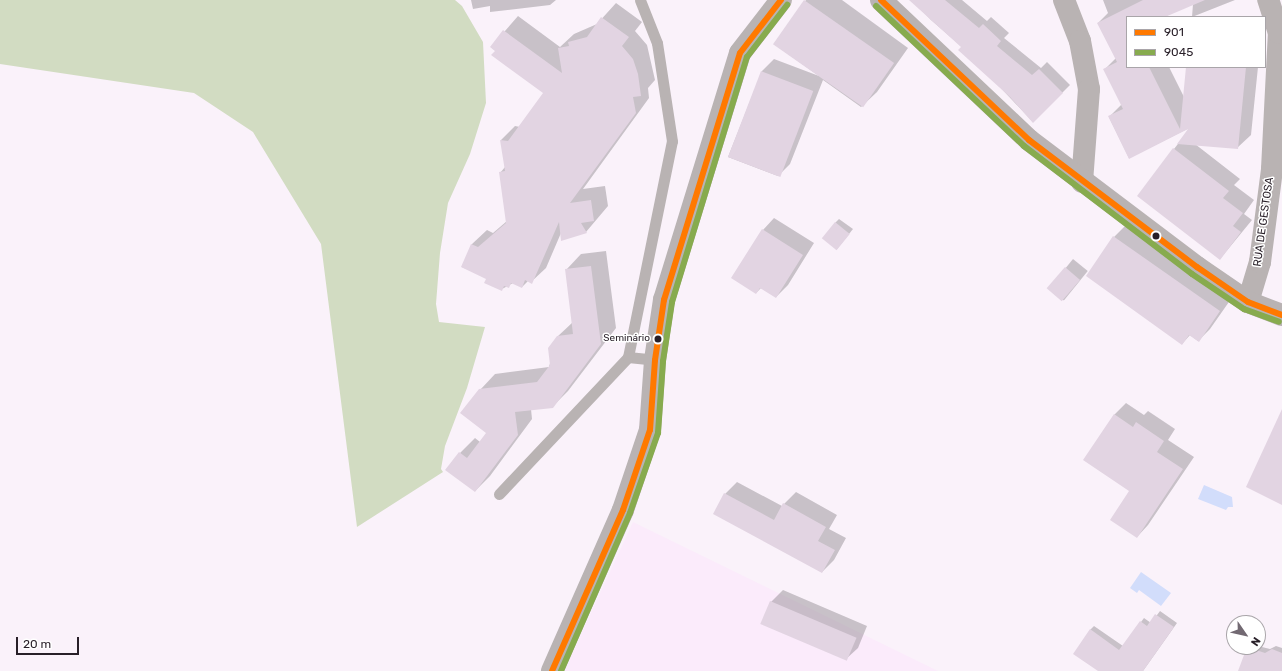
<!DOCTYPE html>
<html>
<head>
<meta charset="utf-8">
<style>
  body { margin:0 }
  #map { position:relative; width:1282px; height:671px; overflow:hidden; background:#faf2fa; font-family:Rubik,sans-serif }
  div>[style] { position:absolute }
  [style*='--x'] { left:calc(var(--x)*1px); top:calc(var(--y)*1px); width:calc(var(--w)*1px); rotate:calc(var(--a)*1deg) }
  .built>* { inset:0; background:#fbebfb }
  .green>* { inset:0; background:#d2dcc2 }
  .water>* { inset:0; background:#d2ddfb }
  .shadow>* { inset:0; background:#0003; transform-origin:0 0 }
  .building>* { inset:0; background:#e2d4e2; transform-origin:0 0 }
  .service>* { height:11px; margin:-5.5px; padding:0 5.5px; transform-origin:5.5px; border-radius:5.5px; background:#b9b3b3 }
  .minor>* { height:22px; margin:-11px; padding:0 11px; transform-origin:11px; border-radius:11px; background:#b9b3b3 }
  .tertiary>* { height:22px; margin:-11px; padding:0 11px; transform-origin:11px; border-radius:11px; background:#b9b3b3 }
  .bus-1>* { height:6px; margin:-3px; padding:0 3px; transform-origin:3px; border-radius:3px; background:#ff7900 }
  .bus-2>* { height:6px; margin:-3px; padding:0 3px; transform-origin:3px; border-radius:3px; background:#87ab4e }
  .dots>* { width:11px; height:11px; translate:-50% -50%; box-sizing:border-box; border:2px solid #fff; border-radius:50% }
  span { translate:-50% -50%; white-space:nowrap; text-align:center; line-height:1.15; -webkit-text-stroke:3px #fff; paint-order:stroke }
  .bus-label { font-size:10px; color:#281f28 }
  .right { translate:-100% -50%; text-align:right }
  .street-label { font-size:11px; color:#281f28 }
  .legend { position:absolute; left:1126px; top:16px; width:140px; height:52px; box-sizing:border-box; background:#fff; border:1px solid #a9a5a9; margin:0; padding:5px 7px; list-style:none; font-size:12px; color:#281f28 }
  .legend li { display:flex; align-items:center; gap:8px; height:20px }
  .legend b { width:20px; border:1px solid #a9a5a9 }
  .north { position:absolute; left:1226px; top:615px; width:40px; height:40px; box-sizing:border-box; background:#fff; border:1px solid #a9a5a9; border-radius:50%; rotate:124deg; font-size:11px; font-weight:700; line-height:16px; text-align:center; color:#281f28 }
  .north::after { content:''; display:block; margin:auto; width:14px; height:18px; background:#726972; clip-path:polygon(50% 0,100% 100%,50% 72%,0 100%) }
  .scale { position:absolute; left:16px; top:637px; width:63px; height:18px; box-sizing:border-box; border:2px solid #281f28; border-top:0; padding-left:5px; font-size:12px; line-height:14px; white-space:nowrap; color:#281f28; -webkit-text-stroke:3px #fff; paint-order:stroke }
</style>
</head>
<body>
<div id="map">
  <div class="built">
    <i style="clip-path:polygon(633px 522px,938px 671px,564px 671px)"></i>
  </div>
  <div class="green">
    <i style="clip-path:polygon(0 0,455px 0,462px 6px,483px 42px,486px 103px,470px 154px,448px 203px,440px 253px,436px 304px,439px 322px,485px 327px,467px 388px,445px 446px,441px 469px,443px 472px,357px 527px,321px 244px,253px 132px,194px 93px,0 64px)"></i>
  </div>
  <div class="water">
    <i style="clip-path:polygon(1204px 485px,1232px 497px,1233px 507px,1228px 507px,1226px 510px,1198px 499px)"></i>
    <i style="clip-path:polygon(1141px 572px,1171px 593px,1161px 606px,1139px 590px,1137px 593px,1130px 588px)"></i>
  </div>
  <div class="shadow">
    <i style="clip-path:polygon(471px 0,556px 0,550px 5px,490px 12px,490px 6px,473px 9px)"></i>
    <i style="clip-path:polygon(806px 0,842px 0,908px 48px,877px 92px,861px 107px,823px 80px,790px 164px,778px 176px,728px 157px,762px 71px,774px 59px,819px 76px,774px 44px)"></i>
    <i style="clip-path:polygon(912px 0,962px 0,987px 21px,991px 17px,1009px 33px,1004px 38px,1041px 68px,1047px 62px,1070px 85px,1033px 122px,962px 47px,931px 20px)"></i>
    <i style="clip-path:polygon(1103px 0,1235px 0,1192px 17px,1193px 4px,1163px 17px,1127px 17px,1127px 67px,1169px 67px,1184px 97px,1187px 67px,1258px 67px,1251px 135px,1237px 148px,1195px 144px,1240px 179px,1234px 185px,1254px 200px,1244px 214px,1252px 220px,1220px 259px,1174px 149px,1191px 127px,1129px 158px,1109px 117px,1122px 104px,1105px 69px,1116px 58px,1098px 23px,1108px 13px)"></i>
    <i style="clip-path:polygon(616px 3px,642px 22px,635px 31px,647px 45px,655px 80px,648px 88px,649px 98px,583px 189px,605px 186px,608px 206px,586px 232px,561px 233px,546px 268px,531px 282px,528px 281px,522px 287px,513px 283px,502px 289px,487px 278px,462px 267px,472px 244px,487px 230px,493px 233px,507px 221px,500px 173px,505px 167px,501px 140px,515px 126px,520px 127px,544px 93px,491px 47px,518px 16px,560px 47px,574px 34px,597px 24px)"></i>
    <i style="clip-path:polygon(774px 218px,814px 243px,788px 285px,776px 297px,761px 288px,756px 293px,763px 230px)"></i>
    <i style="clip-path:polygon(839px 219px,853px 229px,837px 249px,835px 223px)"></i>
    <i style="clip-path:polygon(1126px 225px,1231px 299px,1210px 329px,1198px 341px,1190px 335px,1182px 344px,1114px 237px)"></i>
    <i style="clip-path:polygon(606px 251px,616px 328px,568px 391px,552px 407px,531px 409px,532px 419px,490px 476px,475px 491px,460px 453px,475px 438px,480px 442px,487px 433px,480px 390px,495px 374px,549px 367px,557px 337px,573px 322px,566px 270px,581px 254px)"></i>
    <i style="left:1073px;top:259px;width:19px;height:38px;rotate:39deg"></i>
    <i style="clip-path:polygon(1126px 403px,1144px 415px,1148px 411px,1175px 429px,1168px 440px,1194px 457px,1148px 525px,1137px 537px,1131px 491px,1114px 415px)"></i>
    <i style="clip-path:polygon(737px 482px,782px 506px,796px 492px,837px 515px,829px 529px,846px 538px,834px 560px,822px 572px,725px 494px)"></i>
    <i style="clip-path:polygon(783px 590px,867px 626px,858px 648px,846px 659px,771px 602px)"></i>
    <i style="clip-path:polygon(1160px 611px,1177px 623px,1143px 671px,1100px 671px,1090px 630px,1094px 626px,1123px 646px,1144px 618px,1151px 623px)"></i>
    <i style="clip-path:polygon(1258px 646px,1270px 649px,1276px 646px,1282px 648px,1282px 671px,1240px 671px,1248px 647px)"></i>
  </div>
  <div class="building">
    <i style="left:804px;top:0;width:110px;height:54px;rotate:35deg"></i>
    <i style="clip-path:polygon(909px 0,945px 0,979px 28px,983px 24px,1001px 41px,997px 46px,1032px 75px,1039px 69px,1063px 93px,1033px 123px,1010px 97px,958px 50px,961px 47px)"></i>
    <i style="clip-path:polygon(1143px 0,1205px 0,1165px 17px,1127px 17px,1127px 67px,1149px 67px,1180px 129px,1186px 67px,1246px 67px,1238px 149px,1177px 144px,1188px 129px,1129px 159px,1108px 116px,1123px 109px,1103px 69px,1117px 62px,1097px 23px)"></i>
    <i style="clip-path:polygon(601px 17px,629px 37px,622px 46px,633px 59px,638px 74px,641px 96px,633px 97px,636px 113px,570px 203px,591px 200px,594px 221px,581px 223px,587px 233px,561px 241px,559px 222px,532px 284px,525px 280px,522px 288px,511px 283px,509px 288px,504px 286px,502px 291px,484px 283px,486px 279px,461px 267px,471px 244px,478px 247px,506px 223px,499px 172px,505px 171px,500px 140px,508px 141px,543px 93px,491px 55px,495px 51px,490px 47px,503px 30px,562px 73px,558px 48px,569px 46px,568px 42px,587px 37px)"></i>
    <i style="left:761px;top:71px;width:56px;height:92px;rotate:21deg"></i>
    <i style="clip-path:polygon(1173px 148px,1229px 191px,1223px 198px,1243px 213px,1233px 226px,1241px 232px,1220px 260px,1137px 196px)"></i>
    <i style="left:835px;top:222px;width:19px;height:21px;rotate:39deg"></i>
    <i style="clip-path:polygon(762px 229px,803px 255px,776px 298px,760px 288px,756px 294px,731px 278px)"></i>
    <i style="clip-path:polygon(1113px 236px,1220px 311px,1199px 342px,1189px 335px,1182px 345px,1086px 276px)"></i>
    <i style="clip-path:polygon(591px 266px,601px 344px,553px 408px,515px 412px,518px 435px,475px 492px,445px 470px,459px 452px,467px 458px,486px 433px,460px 413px,479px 389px,537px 382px,550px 365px,548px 348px,557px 336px,573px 334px,565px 269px)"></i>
    <i style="left:1065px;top:267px;width:20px;height:28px;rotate:41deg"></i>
    <i style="clip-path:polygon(1282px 409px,1282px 505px,1246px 487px)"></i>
    <i style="clip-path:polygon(1114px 414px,1133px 427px,1136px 422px,1164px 441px,1157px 452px,1183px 469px,1137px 538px,1110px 520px,1129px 491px,1083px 460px)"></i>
    <i style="clip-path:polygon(724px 493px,774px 520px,783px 503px,826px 527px,818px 541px,835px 550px,822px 573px,713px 514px)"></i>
    <i style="left:770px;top:601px;width:94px;height:25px;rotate:23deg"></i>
    <i style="clip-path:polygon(1155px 614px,1174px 627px,1143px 671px,1098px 671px,1073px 654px,1090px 629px,1119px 650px,1140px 621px,1147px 626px)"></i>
    <i style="clip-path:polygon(1247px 647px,1265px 653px,1272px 649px,1282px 653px,1282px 671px,1238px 671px)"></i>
  </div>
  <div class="service">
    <i style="--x:628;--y:357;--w:27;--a:6"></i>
    <i style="--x:499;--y:494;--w:188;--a:-46.7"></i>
    <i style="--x:628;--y:357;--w:220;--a:-78.5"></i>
    <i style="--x:672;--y:141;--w:99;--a:-98.7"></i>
    <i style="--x:657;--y:43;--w:46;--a:-111.6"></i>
  </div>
  <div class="minor">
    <i style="--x:1064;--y:0;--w:44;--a:68.7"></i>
    <i style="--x:1080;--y:41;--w:49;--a:79.4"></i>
    <i style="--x:1089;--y:89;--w:93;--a:94.3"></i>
    <i style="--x:1248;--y:302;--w:42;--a:-73.3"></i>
    <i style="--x:1260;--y:262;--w:94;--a:-82.6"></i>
    <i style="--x:1272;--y:169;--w:136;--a:-87.1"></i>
    <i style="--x:1279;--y:33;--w:35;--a:-108"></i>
  </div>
  <div class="tertiary">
    <i style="--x:881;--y:0;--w:204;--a:43.4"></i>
    <i style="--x:1029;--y:140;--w:211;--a:37.1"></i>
    <i style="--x:1197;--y:267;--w:62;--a:34.5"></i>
    <i style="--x:1248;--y:302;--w:36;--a:21"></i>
    <i style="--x:552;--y:671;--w:176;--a:-66.2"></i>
    <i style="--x:623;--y:510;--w:84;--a:-71.4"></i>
    <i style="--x:650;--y:430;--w:70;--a:-85.9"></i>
    <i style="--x:655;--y:360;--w:61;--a:-81.5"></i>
    <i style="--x:664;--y:300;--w:258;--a:-72.9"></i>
    <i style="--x:740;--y:53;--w:67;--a:-52.3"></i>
  </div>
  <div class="bus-1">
    <i style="--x:881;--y:0;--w:204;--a:43.4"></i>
    <i style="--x:1029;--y:140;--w:211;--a:37.1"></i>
    <i style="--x:1197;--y:267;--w:62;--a:34.5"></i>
    <i style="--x:1248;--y:302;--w:36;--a:21"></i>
    <i style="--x:552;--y:671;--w:176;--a:-66.2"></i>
    <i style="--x:623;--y:510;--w:84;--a:-71.4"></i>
    <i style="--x:650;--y:430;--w:70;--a:-85.9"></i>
    <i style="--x:655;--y:360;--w:61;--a:-81.5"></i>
    <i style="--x:664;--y:300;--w:258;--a:-72.9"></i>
    <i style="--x:740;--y:53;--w:67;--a:-52.3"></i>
  </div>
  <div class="bus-2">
    <i style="--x:876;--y:6;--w:204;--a:43.4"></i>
    <i style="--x:1024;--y:146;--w:211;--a:37.3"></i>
    <i style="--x:1192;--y:274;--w:63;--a:33.9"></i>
    <i style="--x:1244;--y:309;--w:37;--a:20"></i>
    <i style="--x:561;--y:671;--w:172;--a:-66.4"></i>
    <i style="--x:630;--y:513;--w:85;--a:-70.7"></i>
    <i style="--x:658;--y:433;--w:72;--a:-86"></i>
    <i style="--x:663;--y:361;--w:60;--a:-81.3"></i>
    <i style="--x:672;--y:302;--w:256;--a:-73"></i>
    <i style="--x:747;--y:57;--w:66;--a:-52.4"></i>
  </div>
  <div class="dots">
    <i style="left:1156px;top:236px;background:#281f28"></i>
    <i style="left:658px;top:339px;background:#281f28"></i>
  </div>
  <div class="bus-label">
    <span class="right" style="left:650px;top:339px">Seminário</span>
  </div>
  <div class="street-label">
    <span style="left:1264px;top:222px;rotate:-82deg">RUA DE GESTOSA</span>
  </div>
  <ul class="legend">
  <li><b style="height:5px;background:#ff7900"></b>901</li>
  <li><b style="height:5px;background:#87ab4e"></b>9045</li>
  </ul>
  <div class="north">N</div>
  <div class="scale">20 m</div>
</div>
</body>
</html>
